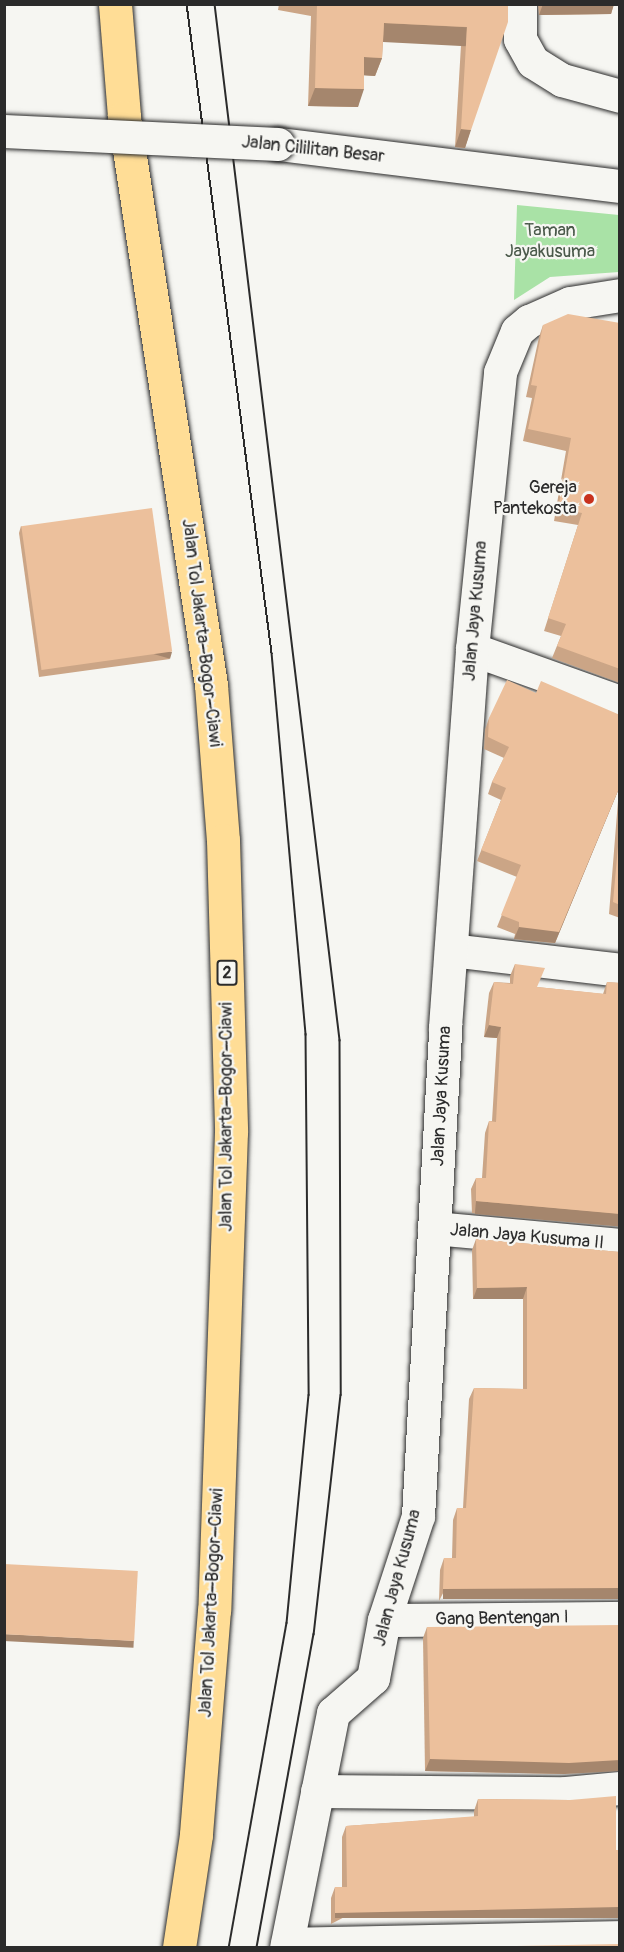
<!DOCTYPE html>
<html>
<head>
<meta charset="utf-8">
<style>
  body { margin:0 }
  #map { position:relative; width:624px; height:1952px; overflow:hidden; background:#f6f6f2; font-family:Pangolin,sans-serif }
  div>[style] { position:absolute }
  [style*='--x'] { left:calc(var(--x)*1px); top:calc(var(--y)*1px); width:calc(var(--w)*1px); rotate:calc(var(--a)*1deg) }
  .green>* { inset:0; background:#a9e2a6 }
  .roads { filter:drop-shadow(0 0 2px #2b2b2b) drop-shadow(0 0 2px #2b2b2b) }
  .minor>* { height:33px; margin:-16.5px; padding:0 16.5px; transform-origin:16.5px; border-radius:16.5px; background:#f6f6f2 }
  .tertiary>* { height:33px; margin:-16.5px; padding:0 16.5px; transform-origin:16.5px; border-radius:16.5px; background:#f6f6f2 }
  .motorway>* { height:33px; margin:-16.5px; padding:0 16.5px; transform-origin:16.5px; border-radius:16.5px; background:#ffdd96 }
  .tram>* { height:1.5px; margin:-0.75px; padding:0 0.75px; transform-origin:0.75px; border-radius:0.75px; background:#2b2b2b }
  .bridges { filter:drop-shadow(0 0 2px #2b2b2b) drop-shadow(0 0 2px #2b2b2b) }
  .tertiary-bridge>* { height:33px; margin:-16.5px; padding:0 16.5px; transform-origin:16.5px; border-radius:16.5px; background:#f6f6f2 }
  .wall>* { inset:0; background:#cba586 }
  .shaded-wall>* { inset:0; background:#a5866d; transform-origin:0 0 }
  .building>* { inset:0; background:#ecc09c; transform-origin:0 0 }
  .dots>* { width:16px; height:16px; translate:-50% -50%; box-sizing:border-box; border:3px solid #f6f6f2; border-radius:50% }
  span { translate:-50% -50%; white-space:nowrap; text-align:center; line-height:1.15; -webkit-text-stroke:4.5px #f6f6f2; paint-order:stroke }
  .shield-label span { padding:2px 4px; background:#f6f6f2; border:2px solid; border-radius:4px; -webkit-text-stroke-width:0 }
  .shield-label { font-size:16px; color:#2b2b2b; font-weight:700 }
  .street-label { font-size:18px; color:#2b2b2b }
  .park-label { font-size:18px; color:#4a594a }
  .poi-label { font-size:18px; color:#2b2b2b }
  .right { translate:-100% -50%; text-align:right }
  .frame { position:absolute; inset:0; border:6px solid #2b2b2b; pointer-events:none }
</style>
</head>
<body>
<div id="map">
  <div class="green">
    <i style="clip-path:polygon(517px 205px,619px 215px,619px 272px,550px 277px,514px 300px)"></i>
  </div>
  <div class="roads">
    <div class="minor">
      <i style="--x:520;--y:4;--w:35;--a:90"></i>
      <i style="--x:520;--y:39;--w:26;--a:61"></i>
      <i style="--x:533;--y:62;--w:34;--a:32"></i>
      <i style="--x:562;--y:80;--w:60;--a:15.4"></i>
      <i style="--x:472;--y:649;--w:157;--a:19.7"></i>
      <i style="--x:451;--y:950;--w:170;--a:6.7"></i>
      <i style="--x:434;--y:1228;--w:187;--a:5.2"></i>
      <i style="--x:384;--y:1620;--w:236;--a:-0.5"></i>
      <i style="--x:317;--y:1791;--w:249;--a:0.5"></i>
      <i style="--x:566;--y:1793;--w:54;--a:-5.3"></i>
      <i style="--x:287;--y:1944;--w:333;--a:-1.2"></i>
      <i style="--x:286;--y:1948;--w:240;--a:-78.7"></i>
      <i style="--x:333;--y:1713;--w:53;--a:-41.2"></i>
      <i style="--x:373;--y:1678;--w:59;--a:-79.3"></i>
      <i style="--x:384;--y:1620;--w:109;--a:-71.9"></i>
      <i style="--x:418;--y:1516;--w:490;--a:-86.8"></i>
      <i style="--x:445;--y:1027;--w:379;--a:-85.9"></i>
      <i style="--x:472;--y:649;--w:278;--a:-84.2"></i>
      <i style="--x:500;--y:372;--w:44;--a:-67.5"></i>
      <i style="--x:517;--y:331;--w:16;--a:-40"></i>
      <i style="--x:529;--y:321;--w:45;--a:-23.7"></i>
      <i style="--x:570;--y:303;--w:51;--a:-9.1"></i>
    </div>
    <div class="tertiary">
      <i style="--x:278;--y:144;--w:345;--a:7"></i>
    </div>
    <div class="motorway">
      <i style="--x:115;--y:4;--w:113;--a:85.4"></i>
      <i style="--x:124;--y:117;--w:575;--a:81.29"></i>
      <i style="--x:211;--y:685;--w:155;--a:85.6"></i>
      <i style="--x:223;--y:840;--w:292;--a:88.4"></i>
      <i style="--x:231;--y:1132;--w:478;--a:92"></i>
      <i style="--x:214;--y:1610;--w:226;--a:94.6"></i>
      <i style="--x:196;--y:1835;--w:114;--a:98.6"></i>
    </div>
  </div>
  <div class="tram">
    <i style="--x:187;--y:4;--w:655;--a:82.54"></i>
    <i style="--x:272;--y:653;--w:383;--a:84.9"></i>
    <i style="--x:306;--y:1034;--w:361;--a:89.5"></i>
    <i style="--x:309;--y:1395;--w:229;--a:95.5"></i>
    <i style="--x:287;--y:1623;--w:330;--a:100.1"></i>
    <i style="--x:215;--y:4;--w:1044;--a:83.12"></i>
    <i style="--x:340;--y:1040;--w:355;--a:89.8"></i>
    <i style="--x:341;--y:1395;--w:241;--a:96.4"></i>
    <i style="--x:314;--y:1634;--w:319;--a:100.3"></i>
  </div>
  <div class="bridges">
    <div class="tertiary-bridge">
      <i style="--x:4;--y:131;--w:274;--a:2.7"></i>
    </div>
  </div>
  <div class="wall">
    <i style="clip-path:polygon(279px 4px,508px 4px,465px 148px,455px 147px,461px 45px,383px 41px,382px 58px,375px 76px,364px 75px,358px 107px,308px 106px,311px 16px,278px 10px)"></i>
    <i style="clip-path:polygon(538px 4px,614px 4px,611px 14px,539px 15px)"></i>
    <i style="clip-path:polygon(620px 323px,620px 683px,552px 658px,561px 636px,544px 631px,578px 525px,554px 521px,566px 451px,523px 441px,532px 398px,526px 397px,539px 337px,543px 325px)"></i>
    <i style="clip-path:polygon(21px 526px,170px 659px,39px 677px,19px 533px)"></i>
    <i style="clip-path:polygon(536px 693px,620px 715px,620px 918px,609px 914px,619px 788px,555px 943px,514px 939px,515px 934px,497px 927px,517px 877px,477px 861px,501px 800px,488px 794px,492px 782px,504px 758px,484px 749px,485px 730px,489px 718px)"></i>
    <i style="clip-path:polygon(515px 964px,537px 987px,603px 994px,607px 982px,620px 983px,620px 1226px,472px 1213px,471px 1189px,476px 1178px,482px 1178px,485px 1133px,489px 1121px,492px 1121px,497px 1038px,484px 1037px,489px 993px,494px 982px,510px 983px,510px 976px)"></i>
    <i style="clip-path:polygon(476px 1239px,620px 1252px,439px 1601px,440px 1570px,444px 1558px,452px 1558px,453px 1520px,457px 1508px,463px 1508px,469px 1399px,474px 1388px,523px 1389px,523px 1299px,473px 1299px,472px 1250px)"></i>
    <i style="clip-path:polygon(427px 1627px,565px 1774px,425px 1771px,423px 1638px)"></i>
    <i style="clip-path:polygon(478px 1799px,570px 1800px,331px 1924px,331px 1898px,335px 1887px,342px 1887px,342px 1837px,346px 1826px,474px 1817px,474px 1811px)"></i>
  </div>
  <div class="shaded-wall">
    <i style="clip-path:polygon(543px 4px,614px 4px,611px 14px,539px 15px)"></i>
    <i style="left:384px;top:23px;width:83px;height:19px;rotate:3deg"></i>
    <i style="clip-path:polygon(364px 57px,382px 58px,375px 76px,358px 75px)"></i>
    <i style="clip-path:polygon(315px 88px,364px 89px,358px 107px,308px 106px)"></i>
    <i style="clip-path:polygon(461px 129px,471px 130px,465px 148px,455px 147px)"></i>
    <i style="left:172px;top:652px;width:7px;height:132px;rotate:106deg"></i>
    <i style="clip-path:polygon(620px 786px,555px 943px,514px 939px,519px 927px)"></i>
    <i style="clip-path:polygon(489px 1025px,501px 1027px,497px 1038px,484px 1037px)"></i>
    <i style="left:476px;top:1201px;width:145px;height:13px;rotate:5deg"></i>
    <i style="clip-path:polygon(527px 1287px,523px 1299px,473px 1299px,477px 1288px)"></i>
    <i style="left:620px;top:1588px;width:11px;height:177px;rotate:90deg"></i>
    <i style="left:4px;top:1634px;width:130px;height:7px;rotate:3deg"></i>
    <i style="clip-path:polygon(430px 1759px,620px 1760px,620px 1771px,565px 1774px,425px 1771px)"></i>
    <i style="left:620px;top:1907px;width:11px;height:285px;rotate:90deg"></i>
  </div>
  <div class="building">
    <i style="clip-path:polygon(317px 4px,508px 4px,508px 22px,471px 130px,461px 129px,467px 27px,384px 23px,382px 58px,364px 57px,364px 89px,315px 88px)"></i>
    <i style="clip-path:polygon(568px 314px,620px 323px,620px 669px,557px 646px,566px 624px,548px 618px,582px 513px,558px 509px,571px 438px,528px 429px,537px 386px,531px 385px,543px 325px)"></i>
    <i style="left:152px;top:508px;width:145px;height:132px;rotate:82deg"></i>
    <i style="clip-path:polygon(507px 680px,536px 693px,541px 681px,620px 715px,620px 786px,559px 932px,519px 927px,519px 922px,501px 915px,521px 865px,481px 850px,506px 788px,492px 782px,509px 747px,488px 737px,489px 718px)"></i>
    <i style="clip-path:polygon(620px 824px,620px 905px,613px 902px)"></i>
    <i style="clip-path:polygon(515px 964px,545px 968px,537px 987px,606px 994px,607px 982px,620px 983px,620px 1214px,476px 1201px,476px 1178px,486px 1178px,489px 1121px,496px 1122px,501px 1027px,489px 1025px,494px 982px,513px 984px)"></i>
    <i style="clip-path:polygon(476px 1239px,620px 1252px,620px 1588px,443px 1589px,444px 1558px,456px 1558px,457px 1508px,466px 1508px,474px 1388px,527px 1389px,527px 1287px,477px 1288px)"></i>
    <i style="left:4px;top:1564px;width:134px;height:70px;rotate:3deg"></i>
    <i style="clip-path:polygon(620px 1625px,620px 1760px,569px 1763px,430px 1759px,427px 1627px)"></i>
    <i style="clip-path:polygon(616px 1796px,616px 1850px,620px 1850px,620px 1907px,335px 1913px,335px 1887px,347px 1887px,346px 1826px,478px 1816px,478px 1799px,570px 1800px)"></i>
    <i style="clip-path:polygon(620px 1944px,620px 1947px,464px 1947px)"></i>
  </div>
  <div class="dots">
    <i style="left:589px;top:499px;background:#c8321e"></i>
  </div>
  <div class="shield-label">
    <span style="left:227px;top:973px">2</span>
  </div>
  <div class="street-label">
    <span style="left:313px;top:150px;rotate:6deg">Jalan Cililitan Besar</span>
    <span style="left:476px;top:611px;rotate:-85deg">Jalan Jaya Kusuma</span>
    <span style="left:201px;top:633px;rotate:83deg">Jalan Tol Jakarta–Bogor–Ciawi</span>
    <span style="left:442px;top:1096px;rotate:-87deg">Jalan Jaya Kusuma</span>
    <span style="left:227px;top:1117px;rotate:-90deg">Jalan Tol Jakarta–Bogor–Ciawi</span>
    <span style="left:527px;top:1237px;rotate:5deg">Jalan Jaya Kusuma II</span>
    <span style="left:398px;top:1578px;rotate:-75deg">Jalan Jaya Kusuma</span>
    <span style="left:212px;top:1603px;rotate:-87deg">Jalan Tol Jakarta–Bogor–Ciawi</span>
    <span style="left:502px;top:1619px;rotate:-1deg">Gang Bentengan I</span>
  </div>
  <div class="park-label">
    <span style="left:550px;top:242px">Taman<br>Jayakusuma</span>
  </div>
  <div class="poi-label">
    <span class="right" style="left:577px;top:499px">Gereja<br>Pantekosta</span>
  </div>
  <div class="frame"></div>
</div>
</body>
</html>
